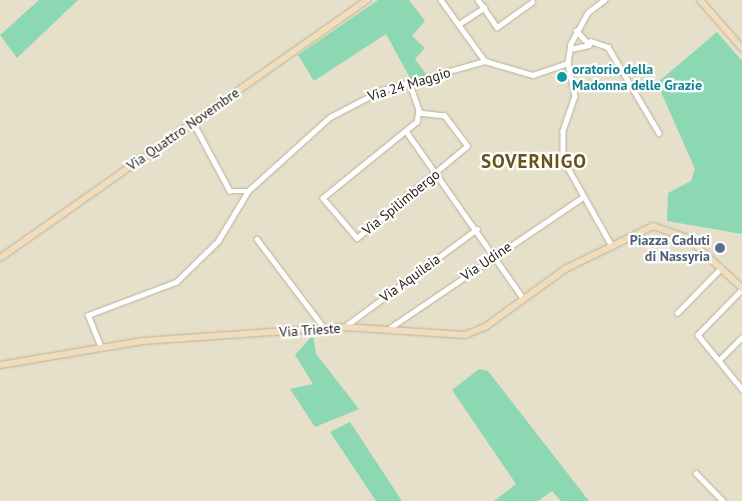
<!DOCTYPE html>
<html>
<head>
<meta charset="utf-8">
<style>
  body { margin:0 }
  #map { position:relative; width:742px; height:501px; overflow:hidden; background:#e6dfc9; font-family:"PT Sans",sans-serif }
  div>[style] { position:absolute }
  [style*='--x'] { left:calc(var(--x)*1px); top:calc(var(--y)*1px); width:calc(var(--w)*1px); rotate:calc(var(--a)*1deg) }
  .green>* { inset:0; background:#8cd8b3 }
  .roads { filter:drop-shadow(0 0 1px #b9b29d) drop-shadow(0 0 1px #b9b29d) }
  .street>* { height:4.5px; margin:-2.25px; padding:0 2.25px; transform-origin:2.25px; border-radius:2.25px; background:#fff }
  .secondary>* { height:6px; margin:-3px; padding:0 3px; transform-origin:3px; border-radius:3px; background:#f1dcbb }
  .dots>* { width:14px; height:14px; translate:-50% -50%; box-sizing:border-box; border:2px solid #fff; border-radius:50% }
  span { translate:-50% -50%; white-space:nowrap; text-align:center; line-height:1.15; -webkit-text-stroke:4.5px #fff; paint-order:stroke }
  .culture-label { font-size:14px; color:#0d838f; font-weight:700 }
  .left { translate:0 -50%; text-align:left }
  .street-label { font-size:14px; color:#25231a }
  .service-label { font-size:14px; color:#4e5e75; font-weight:700 }
  .right { translate:-100% -50%; text-align:right }
  .district-label { font-size:19px; color:#6a5218; font-weight:700; letter-spacing:1px }
</style>
</head>
<body>
<div id="map">
  <div class="green">
    <i style="clip-path:polygon(39px 0,78px 0,17px 58px,0 35px)"></i>
    <i style="clip-path:polygon(378px 0,409px 0,425px 21px,412px 36px,425px 48px,415px 59px,428px 77px,411px 80px,386px 34px,314px 81px,298px 55px)"></i>
    <i style="clip-path:polygon(717px 32px,742px 61px,742px 234px,667px 221px,668px 193px,691px 181px,695px 169px,657px 83px)"></i>
    <i style="clip-path:polygon(313px 335px,316px 354px,359px 409px,315px 427px,290px 389px,313px 384px,295px 355px)"></i>
    <i style="clip-path:polygon(479px 369px,488px 371px,589px 501px,561px 501px,552px 491px,538px 501px,494px 501px,516px 484px,452px 390px)"></i>
    <i style="clip-path:polygon(350px 422px,402px 501px,376px 501px,330px 432px)"></i>
  </div>
  <div class="roads">
    <div class="street">
      <i style="--x:441;--y:0;--w:75;--a:54.2"></i>
      <i style="--x:478;--y:0;--w:10;--a:53"></i>
      <i style="--x:605;--y:0;--w:21;--a:143"></i>
      <i style="--x:588;--y:13;--w:35;--a:119"></i>
      <i style="--x:571;--y:44;--w:19;--a:99"></i>
      <i style="--x:568;--y:63;--w:34;--a:78"></i>
      <i style="--x:575;--y:96;--w:37;--a:109"></i>
      <i style="--x:563;--y:131;--w:28;--a:90"></i>
      <i style="--x:563;--y:159;--w:100;--a:60.6"></i>
      <i style="--x:459;--y:24;--w:30;--a:-33"></i>
      <i style="--x:484;--y:8;--w:23;--a:56"></i>
      <i style="--x:497;--y:27;--w:43;--a:-35.5"></i>
      <i style="--x:590;--y:41;--w:19;--a:18"></i>
      <i style="--x:608;--y:47;--w:100;--a:59.3"></i>
      <i style="--x:570;--y:49;--w:19;--a:-12"></i>
      <i style="--x:589;--y:45;--w:19;--a:-133"></i>
      <i style="--x:410;--y:84;--w:28;--a:71"></i>
      <i style="--x:419;--y:110;--w:12;--a:99"></i>
      <i style="--x:417;--y:122;--w:121;--a:141"></i>
      <i style="--x:323;--y:198;--w:52;--a:49.6"></i>
      <i style="--x:357;--y:238;--w:143;--a:-39.9"></i>
      <i style="--x:467;--y:146;--w:38;--a:-127"></i>
      <i style="--x:444;--y:116;--w:25;--a:-173"></i>
      <i style="--x:193;--y:122;--w:78;--a:61.8"></i>
      <i style="--x:230;--y:191;--w:18;--a:0"></i>
      <i style="--x:248;--y:191;--w:110;--a:-42.1"></i>
      <i style="--x:330;--y:117;--w:59;--a:-27.4"></i>
      <i style="--x:382;--y:90;--w:107;--a:-15.7"></i>
      <i style="--x:485;--y:61;--w:50;--a:16.3"></i>
      <i style="--x:533;--y:75;--w:37;--a:-19"></i>
      <i style="--x:406;--y:131;--w:204;--a:55"></i>
      <i style="--x:257;--y:239;--w:113;--a:52.9"></i>
      <i style="--x:742;--y:290;--w:63;--a:134.4"></i>
      <i style="--x:698;--y:335;--w:70;--a:50.8"></i>
      <i style="--x:677;--y:313;--w:63;--a:-45.6"></i>
      <i style="--x:344;--y:327;--w:165;--a:-36.4"></i>
      <i style="--x:391;--y:327;--w:232;--a:-34.1"></i>
      <i style="--x:101;--y:348;--w:35;--a:-112"></i>
      <i style="--x:88;--y:315;--w:94;--a:-20.6"></i>
      <i style="--x:176;--y:282;--w:59;--a:-44.3"></i>
      <i style="--x:218;--y:241;--w:58;--a:-59"></i>
      <i style="--x:719;--y:360;--w:33;--a:-45"></i>
      <i style="--x:696;--y:473;--w:39;--a:46"></i>
    </div>
    <div class="secondary">
      <i style="--x:700;--y:0;--w:64;--a:48.8"></i>
      <i style="--x:0;--y:258;--w:449;--a:-35.1"></i>
      <i style="--x:0;--y:365;--w:145;--a:-9.5"></i>
      <i style="--x:143;--y:341;--w:201;--a:-4"></i>
      <i style="--x:344;--y:327;--w:121;--a:3.8"></i>
      <i style="--x:465;--y:335;--w:22;--a:-22"></i>
      <i style="--x:485;--y:327;--w:99;--a:-35.9"></i>
      <i style="--x:565;--y:269;--w:98;--a:-26"></i>
      <i style="--x:653;--y:226;--w:37;--a:19"></i>
      <i style="--x:688;--y:238;--w:74;--a:42.8"></i>
    </div>
  </div>
  <div class="dots">
    <i style="left:562px;top:77px;background:#0f9aa8"></i>
    <i style="left:720px;top:248px;background:#5c6f8a"></i>
  </div>
  <div class="culture-label">
    <span class="left" style="left:572px;top:77px">oratorio della<br>Madonna delle Grazie</span>
  </div>
  <div class="street-label">
    <span style="left:409px;top:84px;rotate:-17deg">Via 24 Maggio</span>
    <span style="left:183px;top:129px;rotate:-35deg">Via Quattro Novembre</span>
    <span style="left:401px;top:202px;rotate:-39deg">Via Spilimbergo</span>
    <span style="left:486px;top:261px;rotate:-34deg">Via Udine</span>
    <span style="left:410px;top:278px;rotate:-36deg">Via Aquileia</span>
    <span style="left:310px;top:330px;rotate:-4deg">Via Trieste</span>
  </div>
  <div class="service-label">
    <span class="right" style="left:710px;top:248px">Piazza Caduti<br>di Nassyria</span>
  </div>
  <div class="district-label">
    <span style="left:534px;top:162px">SOVERNIGO</span>
  </div>
</div>
</body>
</html>
